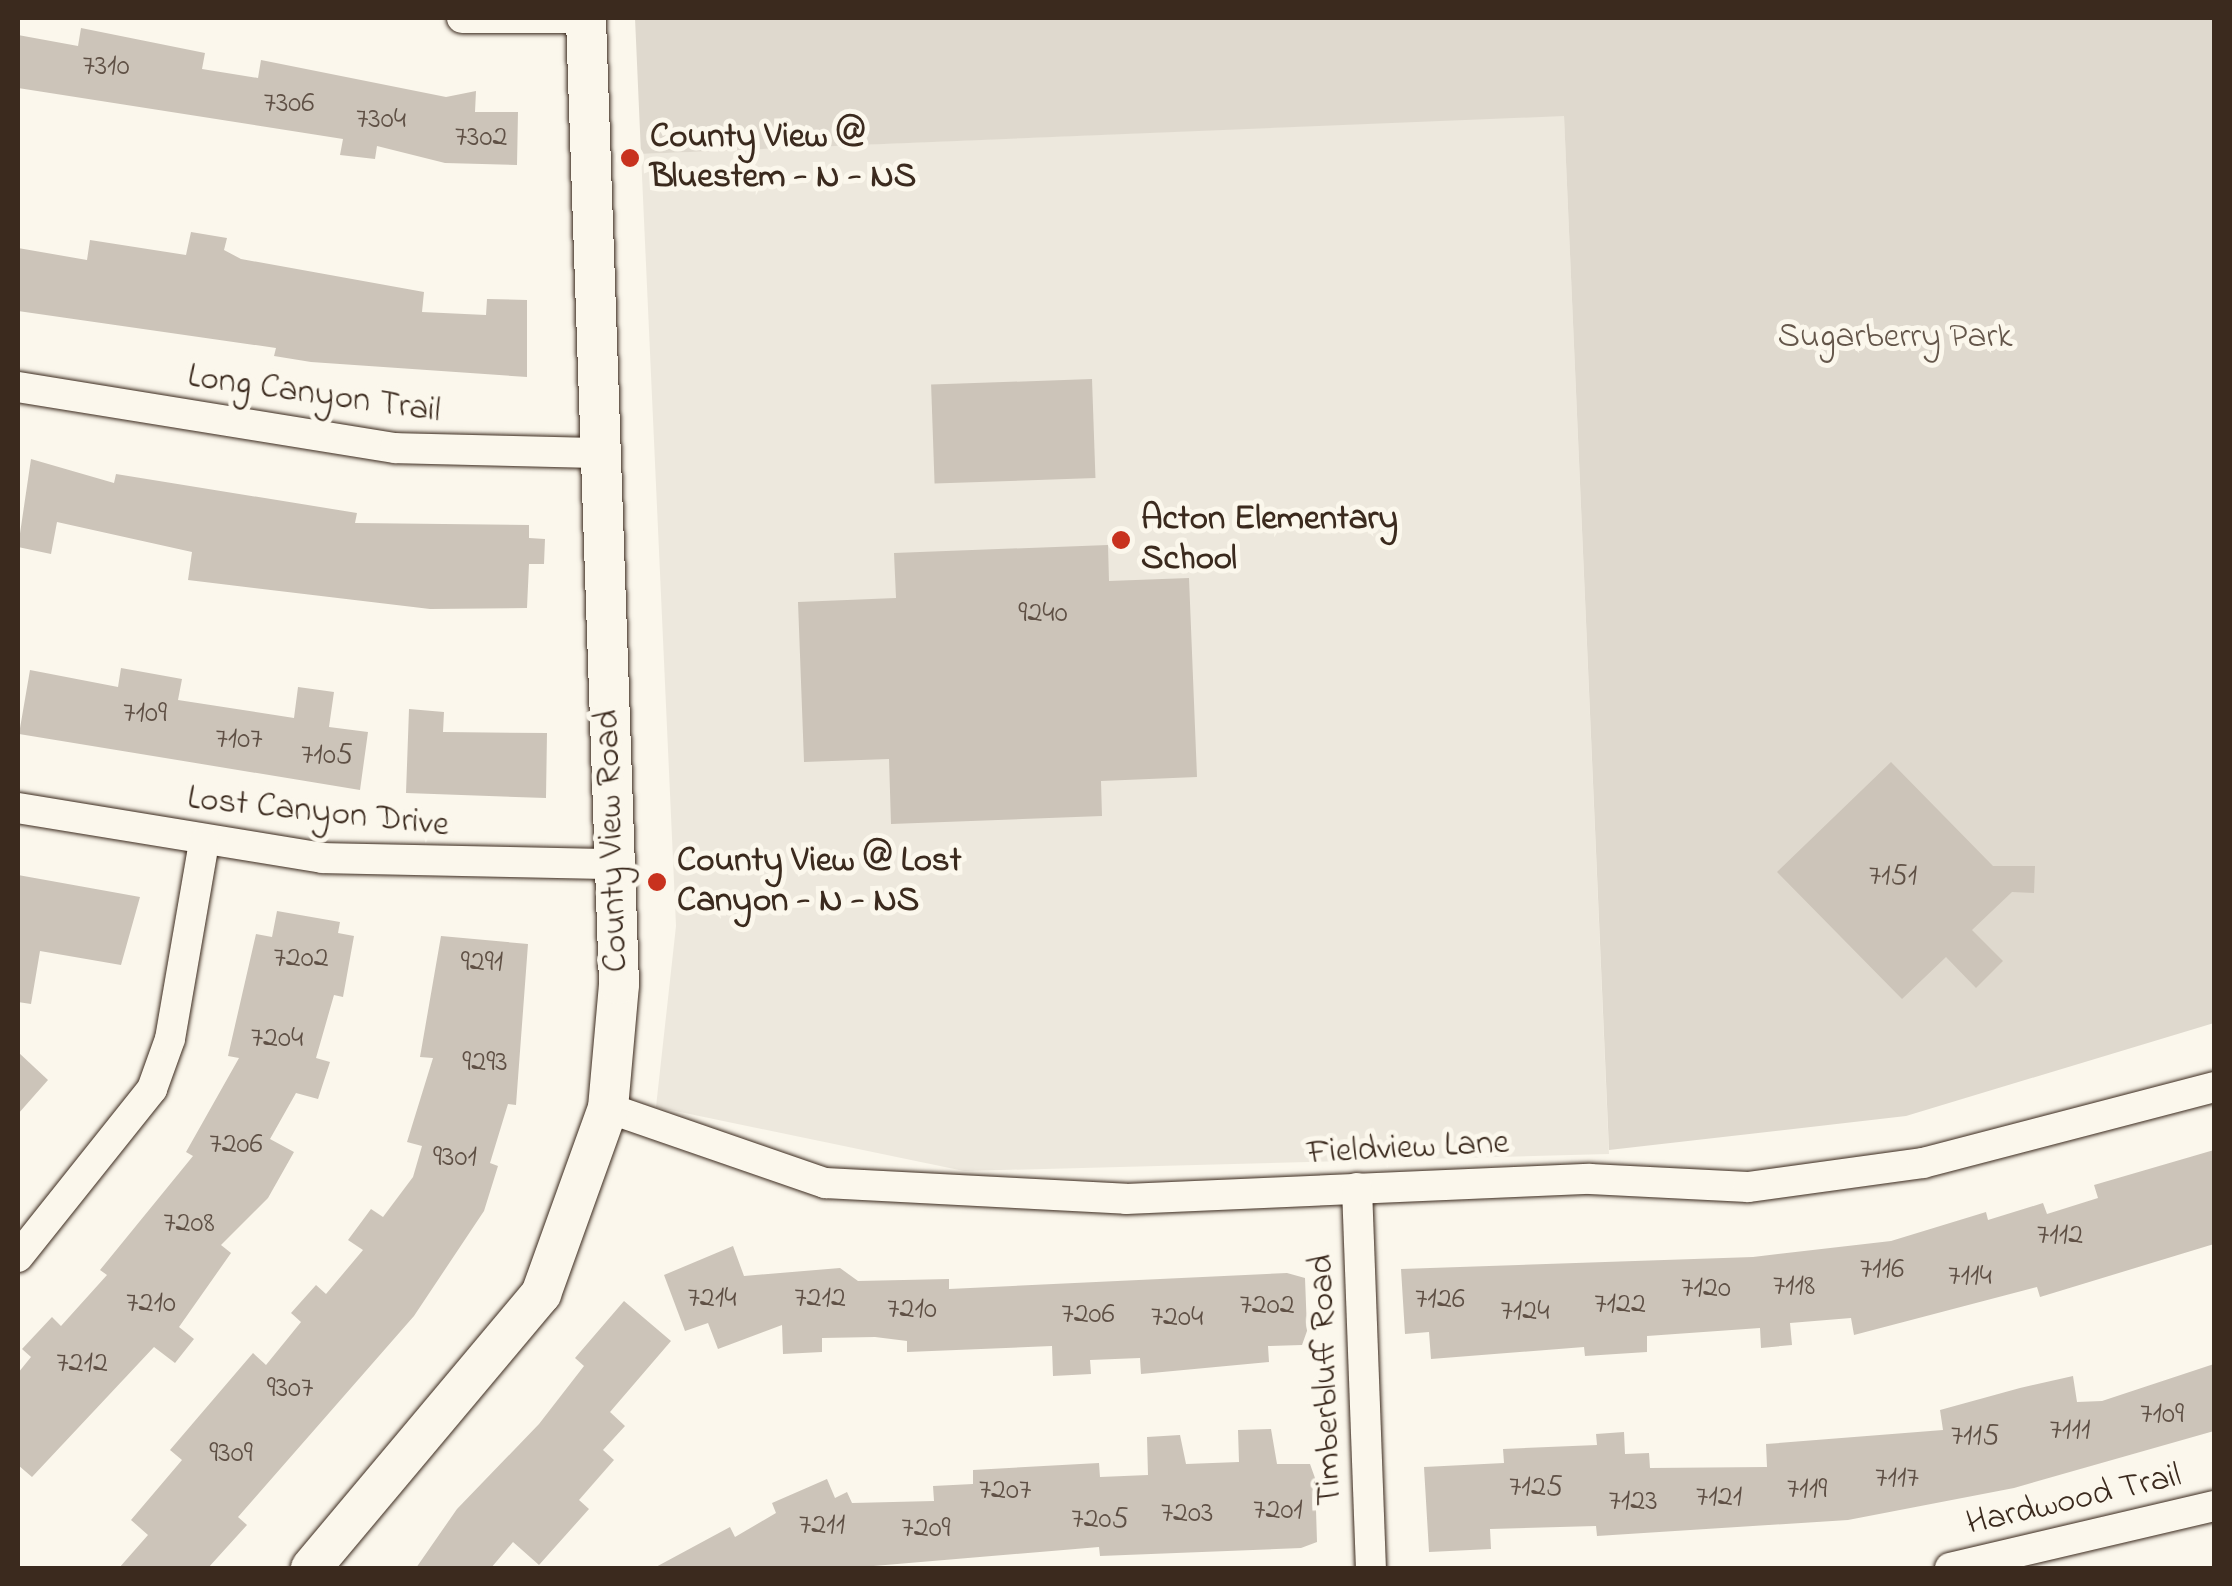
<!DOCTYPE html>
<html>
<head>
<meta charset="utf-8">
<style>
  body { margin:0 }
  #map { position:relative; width:2232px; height:1586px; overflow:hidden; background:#fbf7ec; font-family:"Indie Flower",sans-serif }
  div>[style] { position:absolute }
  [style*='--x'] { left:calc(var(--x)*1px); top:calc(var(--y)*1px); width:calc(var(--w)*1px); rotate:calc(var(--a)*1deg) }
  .built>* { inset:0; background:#ede8dd }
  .green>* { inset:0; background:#dfd9ce }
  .building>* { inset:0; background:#ccc4b9; transform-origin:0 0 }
  .roads { filter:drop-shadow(0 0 2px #3b2a1e) drop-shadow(0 0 2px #3b2a1e) }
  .street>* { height:30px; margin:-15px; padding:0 15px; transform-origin:15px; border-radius:15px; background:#fbf7ec }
  .secondary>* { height:40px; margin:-20px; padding:0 20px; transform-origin:20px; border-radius:20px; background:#fbf7ec }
  .dots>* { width:28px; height:28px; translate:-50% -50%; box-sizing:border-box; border:5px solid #fbf7ec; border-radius:50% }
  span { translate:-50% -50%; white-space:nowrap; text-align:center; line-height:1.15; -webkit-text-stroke:10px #fbf7ec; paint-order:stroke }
  .number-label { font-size:30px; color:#5f5045 }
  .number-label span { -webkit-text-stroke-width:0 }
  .poi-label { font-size:35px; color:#3b2a1e; font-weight:700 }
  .left { translate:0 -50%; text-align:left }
  .park-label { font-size:35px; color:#64564a }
  .street-label { font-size:35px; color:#3b2a1e }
  .frame { position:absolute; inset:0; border:20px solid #3b2a1e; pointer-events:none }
</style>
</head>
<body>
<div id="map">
  <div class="built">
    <i style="clip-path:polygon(1564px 115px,1609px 1154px,964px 1171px,656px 1107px,676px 926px,641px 154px)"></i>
  </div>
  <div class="green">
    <i style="clip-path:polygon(635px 18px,2214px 18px,2214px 1023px,1906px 1116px,1609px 1150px,1564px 116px,641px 154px)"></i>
  </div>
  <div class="building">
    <i style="clip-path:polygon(81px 28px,205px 53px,202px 69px,258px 78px,261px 60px,446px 97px,476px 91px,475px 112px,518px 112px,517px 165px,445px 163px,377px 146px,375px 159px,340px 155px,343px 139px,18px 88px,18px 35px,78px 46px)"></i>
    <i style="clip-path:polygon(191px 232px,227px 238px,224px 250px,241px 259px,424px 292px,422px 312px,486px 315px,487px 299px,527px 300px,527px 377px,311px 362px,274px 356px,276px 348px,18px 311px,18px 248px,87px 260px,90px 240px,186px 255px)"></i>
    <i style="left:1092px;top:379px;width:99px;height:161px;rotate:88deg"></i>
    <i style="clip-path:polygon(31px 459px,114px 483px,116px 474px,357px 513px,355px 523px,529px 525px,529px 538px,545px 539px,544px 564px,529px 564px,527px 608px,430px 609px,188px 580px,192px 552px,57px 522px,51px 554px,18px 547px)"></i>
    <i style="clip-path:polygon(1108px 545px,1109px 581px,1189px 578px,1197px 777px,1101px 781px,1102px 816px,891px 824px,889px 759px,804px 762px,798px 602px,896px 598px,894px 553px)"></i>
    <i style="clip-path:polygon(121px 668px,182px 679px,178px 700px,294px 718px,298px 687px,334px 692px,329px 727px,368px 732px,360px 790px,19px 734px,30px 670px,118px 687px)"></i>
    <i style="clip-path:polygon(409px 709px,444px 712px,443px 732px,547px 733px,546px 798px,406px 793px)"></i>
    <i style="clip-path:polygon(1891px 762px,1993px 866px,2035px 866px,2034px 893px,2012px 892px,1972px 930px,2003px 961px,1976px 988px,1946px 957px,1902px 999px,1777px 872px)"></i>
    <i style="clip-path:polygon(18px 875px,140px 897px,121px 965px,40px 951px,31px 1004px,18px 1002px)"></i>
    <i style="clip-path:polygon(277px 911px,340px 922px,338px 933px,354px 936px,343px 997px,334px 995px,316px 1058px,330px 1062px,318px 1099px,296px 1093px,270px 1139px,294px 1152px,268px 1198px,221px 1245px,231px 1253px,179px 1327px,194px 1339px,175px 1363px,154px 1347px,32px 1477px,18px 1465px,18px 1373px,31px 1357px,22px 1349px,52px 1317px,61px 1326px,107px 1275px,100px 1270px,193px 1156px,186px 1152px,239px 1058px,228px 1056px,256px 934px,272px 937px)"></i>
    <i style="clip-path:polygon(441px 936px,528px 944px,516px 1105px,508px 1104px,490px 1163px,498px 1166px,484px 1211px,414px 1316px,238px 1517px,247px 1525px,208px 1568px,119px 1568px,148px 1535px,131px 1520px,182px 1460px,170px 1450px,253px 1353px,266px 1365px,301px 1322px,291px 1313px,316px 1285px,326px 1294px,363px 1250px,348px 1240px,371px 1209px,383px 1217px,413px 1177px,422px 1146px,407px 1142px,433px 1058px,420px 1057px)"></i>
    <i style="clip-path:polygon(18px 1052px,48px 1080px,18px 1114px)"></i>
    <i style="clip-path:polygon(2214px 1150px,2214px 1244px,2040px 1297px,2037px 1287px,1854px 1335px,1851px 1318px,1790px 1323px,1792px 1345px,1761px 1348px,1760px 1328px,1647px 1336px,1647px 1352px,1585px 1356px,1584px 1347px,1431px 1359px,1429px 1332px,1405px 1334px,1401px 1269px,1753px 1257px,1891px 1241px,1986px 1212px,1988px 1220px,2043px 1203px,2047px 1214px,2098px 1198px,2094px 1185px)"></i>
    <i style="clip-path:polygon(733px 1246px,744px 1276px,840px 1268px,858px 1281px,949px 1279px,949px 1289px,1287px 1273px,1305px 1278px,1307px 1331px,1302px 1345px,1268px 1346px,1269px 1362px,1141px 1374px,1140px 1358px,1090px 1360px,1091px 1374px,1053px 1376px,1052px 1346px,907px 1352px,907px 1341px,875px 1337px,822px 1338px,822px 1352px,783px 1354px,782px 1325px,718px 1349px,708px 1323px,685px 1331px,664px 1275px)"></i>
    <i style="clip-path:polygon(624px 1301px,671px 1341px,610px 1412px,625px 1426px,603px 1450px,614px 1460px,579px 1500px,589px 1509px,539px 1565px,513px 1542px,491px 1568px,416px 1568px,457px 1509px,539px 1424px,584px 1366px,575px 1358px)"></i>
    <i style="clip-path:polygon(2214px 1364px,2214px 1431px,2014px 1488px,1848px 1520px,1597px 1536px,1596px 1526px,1490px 1529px,1491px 1549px,1429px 1552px,1424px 1467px,1504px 1463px,1503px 1449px,1597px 1445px,1596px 1434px,1624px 1432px,1625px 1454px,1649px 1453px,1650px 1468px,1767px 1467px,1766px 1444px,1943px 1430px,1940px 1410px,2020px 1388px,2073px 1376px,2077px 1402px,2102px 1401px)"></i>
    <i style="clip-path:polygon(1271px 1429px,1277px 1464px,1310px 1464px,1315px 1478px,1317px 1542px,1301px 1548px,1100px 1556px,1099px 1547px,850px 1568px,654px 1568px,730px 1527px,735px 1537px,776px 1513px,772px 1503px,827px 1479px,835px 1498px,847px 1492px,852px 1503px,934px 1501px,933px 1486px,973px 1484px,973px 1470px,1099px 1463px,1100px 1477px,1148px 1475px,1147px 1437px,1180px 1435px,1186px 1464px,1239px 1462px,1238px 1430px)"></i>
  </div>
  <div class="roads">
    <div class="street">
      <i style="--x:462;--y:18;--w:124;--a:0"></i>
      <i style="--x:18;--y:387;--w:382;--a:9.2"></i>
      <i style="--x:395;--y:448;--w:206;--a:1.4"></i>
      <i style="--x:18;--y:808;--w:308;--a:9.3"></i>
      <i style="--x:322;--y:858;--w:292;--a:1.2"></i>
      <i style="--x:608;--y:1108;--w:230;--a:19.1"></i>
      <i style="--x:825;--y:1183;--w:301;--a:3"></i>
      <i style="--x:1126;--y:1199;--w:464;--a:-2.5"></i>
      <i style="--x:1590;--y:1179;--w:158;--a:2.9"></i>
      <i style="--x:1748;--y:1187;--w:177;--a:-7.8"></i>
      <i style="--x:1923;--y:1163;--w:301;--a:-14.6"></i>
      <i style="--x:1357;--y:1188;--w:380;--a:87.9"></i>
      <i style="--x:18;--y:1257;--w:215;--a:-51.4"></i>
      <i style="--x:152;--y:1089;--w:53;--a:-70.2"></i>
      <i style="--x:170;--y:1039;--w:199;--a:-80.2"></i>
      <i style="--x:1950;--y:1568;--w:271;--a:-13.2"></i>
    </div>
    <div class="secondary">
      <i style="--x:311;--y:1568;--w:358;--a:-50"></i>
      <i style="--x:541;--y:1294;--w:198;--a:-70.2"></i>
      <i style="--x:608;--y:1108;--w:124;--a:-84.9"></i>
      <i style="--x:619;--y:984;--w:967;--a:-91.96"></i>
    </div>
  </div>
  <div class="dots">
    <i style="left:630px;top:158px;background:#c8321e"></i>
    <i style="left:1121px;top:540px;background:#c8321e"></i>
    <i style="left:657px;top:882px;background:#c8321e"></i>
  </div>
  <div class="number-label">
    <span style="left:106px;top:67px">7310</span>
    <span style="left:289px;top:104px">7306</span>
    <span style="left:381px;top:120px">7304</span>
    <span style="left:481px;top:138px">7302</span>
    <span style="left:1043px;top:614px">9240</span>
    <span style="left:145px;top:714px">7109</span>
    <span style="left:239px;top:740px">7107</span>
    <span style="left:327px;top:756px">7105</span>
    <span style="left:1893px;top:877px">7151</span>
    <span style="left:301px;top:959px">7202</span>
    <span style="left:482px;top:963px">9291</span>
    <span style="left:277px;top:1039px">7204</span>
    <span style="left:485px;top:1063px">9293</span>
    <span style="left:236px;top:1145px">7206</span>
    <span style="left:455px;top:1158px">9301</span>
    <span style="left:189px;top:1224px">7208</span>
    <span style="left:2060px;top:1236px">7112</span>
    <span style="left:1882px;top:1270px">7116</span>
    <span style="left:1970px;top:1277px">7114</span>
    <span style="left:1794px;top:1287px">7118</span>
    <span style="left:1706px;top:1289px">7120</span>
    <span style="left:712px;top:1299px">7214</span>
    <span style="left:820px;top:1299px">7212</span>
    <span style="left:1440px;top:1300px">7126</span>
    <span style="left:151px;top:1304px">7210</span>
    <span style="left:1620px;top:1305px">7122</span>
    <span style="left:1267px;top:1306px">7202</span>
    <span style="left:912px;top:1310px">7210</span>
    <span style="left:1525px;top:1312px">7124</span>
    <span style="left:1088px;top:1315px">7206</span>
    <span style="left:1177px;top:1318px">7204</span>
    <span style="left:82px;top:1364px">7212</span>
    <span style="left:290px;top:1389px">9307</span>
    <span style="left:2162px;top:1415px">7109</span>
    <span style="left:2070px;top:1431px">7111</span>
    <span style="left:1975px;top:1437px">7115</span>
    <span style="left:231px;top:1454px">9309</span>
    <span style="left:1897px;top:1479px">7117</span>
    <span style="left:1536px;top:1488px">7125</span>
    <span style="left:1807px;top:1490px">7119</span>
    <span style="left:1005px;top:1491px">7207</span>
    <span style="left:1719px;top:1498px">7121</span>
    <span style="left:1633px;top:1502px">7123</span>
    <span style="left:1278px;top:1511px">7201</span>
    <span style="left:1187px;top:1514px">7203</span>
    <span style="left:1100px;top:1520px">7205</span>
    <span style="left:822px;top:1526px">7211</span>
    <span style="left:926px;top:1529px">7209</span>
  </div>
  <div class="poi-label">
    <span class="left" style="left:650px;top:158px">County View @<br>Bluestem - N - NS</span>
    <span class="left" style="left:1141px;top:540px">Acton Elementary<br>School</span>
    <span class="left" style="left:677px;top:882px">County View @ Lost<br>Canyon - N - NS</span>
  </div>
  <div class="park-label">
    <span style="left:1895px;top:338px">Sugarberry Park</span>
  </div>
  <div class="street-label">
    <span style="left:314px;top:395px;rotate:8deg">Long Canyon Trail</span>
    <span style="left:318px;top:813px;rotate:6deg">Lost Canyon Drive</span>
    <span style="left:613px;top:841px;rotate:-92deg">County View Road</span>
    <span style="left:1408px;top:1149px;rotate:-3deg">Fieldview Lane</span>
    <span style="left:1327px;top:1380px;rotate:-92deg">Timberbluff Road</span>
    <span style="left:2074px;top:1501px;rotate:-13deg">Hardwood Trail</span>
  </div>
  <div class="frame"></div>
</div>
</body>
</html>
